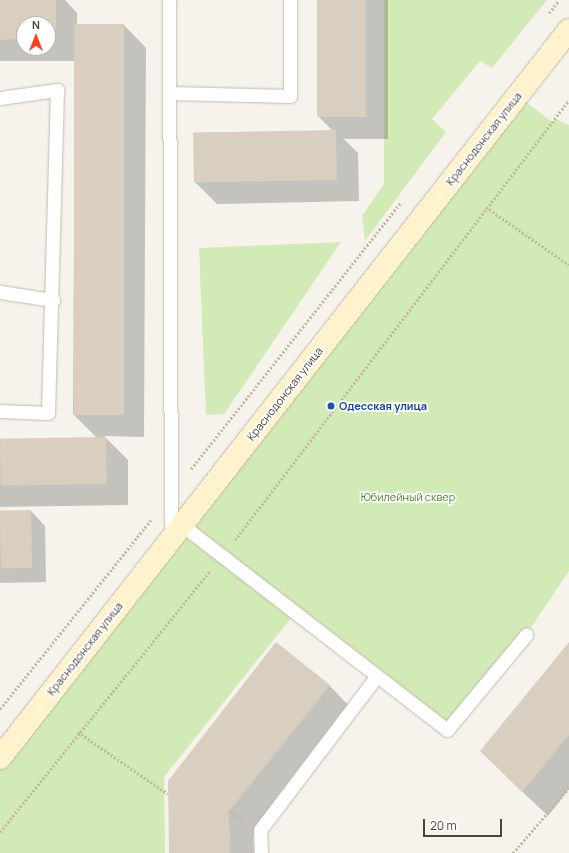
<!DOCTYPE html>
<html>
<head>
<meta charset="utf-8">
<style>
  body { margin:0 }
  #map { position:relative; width:569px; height:853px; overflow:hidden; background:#f6f3ec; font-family:Manrope,sans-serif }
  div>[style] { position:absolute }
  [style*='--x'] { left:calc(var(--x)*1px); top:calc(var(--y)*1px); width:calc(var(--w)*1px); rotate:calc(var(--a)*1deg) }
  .green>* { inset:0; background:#d2eab5 }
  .shadow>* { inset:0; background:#0003 }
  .building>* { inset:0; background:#d8cfc1; transform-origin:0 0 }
  .path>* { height:2.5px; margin-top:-1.25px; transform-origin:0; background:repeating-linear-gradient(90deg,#c4b79f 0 2px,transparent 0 4px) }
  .roads { filter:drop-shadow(0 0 1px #c2bbae) drop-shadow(0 0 1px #c2bbae) }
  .lane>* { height:13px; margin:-6.5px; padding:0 6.5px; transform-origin:6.5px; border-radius:6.5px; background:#fff }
  .secondary>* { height:22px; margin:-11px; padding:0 11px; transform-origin:11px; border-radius:11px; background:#fff3cd }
  .dots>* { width:11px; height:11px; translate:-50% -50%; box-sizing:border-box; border:2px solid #fff; border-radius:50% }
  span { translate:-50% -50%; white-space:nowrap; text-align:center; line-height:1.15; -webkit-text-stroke:3.5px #fff; paint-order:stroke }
  .street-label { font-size:11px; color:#4b4439 }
  .transit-label { font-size:11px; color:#164399; font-weight:700 }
  .left { translate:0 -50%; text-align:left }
  .park-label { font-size:11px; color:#4a7f2a }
  .north { position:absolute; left:16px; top:16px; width:40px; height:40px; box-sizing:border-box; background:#fff; border:1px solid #b7b4b0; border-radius:50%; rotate:0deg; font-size:11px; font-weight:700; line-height:16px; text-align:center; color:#4b4439 }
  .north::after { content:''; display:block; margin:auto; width:14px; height:18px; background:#fc3f1d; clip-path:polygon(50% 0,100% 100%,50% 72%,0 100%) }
  .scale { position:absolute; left:423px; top:819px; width:79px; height:18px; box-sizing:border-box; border:2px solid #4b4439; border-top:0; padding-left:5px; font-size:12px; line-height:14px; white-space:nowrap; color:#4b4439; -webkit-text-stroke:3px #fff; paint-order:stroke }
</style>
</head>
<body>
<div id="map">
  <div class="green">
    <i style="clip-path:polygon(384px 0,547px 0,492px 68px,480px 61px,432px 119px,446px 132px,365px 241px,362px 216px,384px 184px)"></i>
    <i style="clip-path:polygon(518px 96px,552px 122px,556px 119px,569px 125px,569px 571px,526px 635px,447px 730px,295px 613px,164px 777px,165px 853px,0 853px,0 758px)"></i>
    <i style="clip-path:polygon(341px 242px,224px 414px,206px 415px,199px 248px)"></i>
  </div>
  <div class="shadow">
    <i style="clip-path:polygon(evenodd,0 0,65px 0,77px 13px,77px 25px,124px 25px,146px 48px,144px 437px,104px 436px,128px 460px,128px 505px,0 507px,0 439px,97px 438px,73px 414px,75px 61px,0 61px,0 0,24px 24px,48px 24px,48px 48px,24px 48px,24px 24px)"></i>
    <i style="clip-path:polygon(318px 0,388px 0,388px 139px,344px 139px,358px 153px,359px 201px,217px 204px,195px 182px,333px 131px,319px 117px)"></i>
    <i style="clip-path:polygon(31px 511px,45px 526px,46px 582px,0 583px,0 512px)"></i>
    <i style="clip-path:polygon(277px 643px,330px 686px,354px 711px,253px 836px,254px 853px,170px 853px)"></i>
    <i style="clip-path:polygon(569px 643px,569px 789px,548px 816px,506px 776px)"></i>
  </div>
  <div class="building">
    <i style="clip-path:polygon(0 0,56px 0,56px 39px,48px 39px,48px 24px,24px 24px,24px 39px,0 40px)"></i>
    <i style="left:317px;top:0;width:49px;height:117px"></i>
    <i style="left:74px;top:24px;width:50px;height:391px"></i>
    <i style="left:336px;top:130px;width:50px;height:143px;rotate:89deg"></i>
    <i style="left:106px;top:437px;width:47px;height:106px;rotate:89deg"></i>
    <i style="left:31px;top:510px;width:58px;height:31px;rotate:89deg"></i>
    <i style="clip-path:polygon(276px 642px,330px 685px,229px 811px,230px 853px,169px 853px,168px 781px)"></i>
    <i style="clip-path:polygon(569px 642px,569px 735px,522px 792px,480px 751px)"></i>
  </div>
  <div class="path">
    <i style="--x:549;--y:13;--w:16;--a:-52"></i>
    <i style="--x:486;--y:207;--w:101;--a:34.9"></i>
    <i style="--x:191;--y:469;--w:338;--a:-51.8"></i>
    <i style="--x:235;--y:540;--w:552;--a:-52.8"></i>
    <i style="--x:0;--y:709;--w:242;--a:-51.4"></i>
    <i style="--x:78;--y:732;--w:109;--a:34.6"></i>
    <i style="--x:229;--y:811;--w:17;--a:31"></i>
    <i style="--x:0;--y:832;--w:334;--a:-51.2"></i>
    <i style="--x:513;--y:853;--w:86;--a:-49.3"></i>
  </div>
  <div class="roads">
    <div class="lane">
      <i style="--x:169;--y:0;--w:539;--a:89.79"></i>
      <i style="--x:170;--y:93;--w:120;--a:1.4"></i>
      <i style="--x:290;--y:96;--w:96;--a:-90"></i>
      <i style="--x:0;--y:98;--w:58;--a:-8"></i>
      <i style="--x:57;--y:90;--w:323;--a:91.6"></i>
      <i style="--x:48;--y:413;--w:48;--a:-177.6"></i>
      <i style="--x:0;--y:292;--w:54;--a:8.6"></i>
      <i style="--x:182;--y:525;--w:335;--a:37.7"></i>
      <i style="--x:447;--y:730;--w:124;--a:-50.3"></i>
      <i style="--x:261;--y:853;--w:23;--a:-92"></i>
      <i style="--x:260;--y:830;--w:193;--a:-52.8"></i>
    </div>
    <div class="secondary">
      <i style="--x:0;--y:758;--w:924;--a:-51.99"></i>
    </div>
  </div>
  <div class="dots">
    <i style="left:331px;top:406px;background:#1a4fb4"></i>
  </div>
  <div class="street-label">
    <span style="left:484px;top:139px;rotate:-52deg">Краснодонская улица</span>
    <span style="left:285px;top:394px;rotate:-52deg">Краснодонская улица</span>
    <span style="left:85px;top:649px;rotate:-52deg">Краснодонская улица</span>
  </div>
  <div class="transit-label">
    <span class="left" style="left:339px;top:406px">Одесская улица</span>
  </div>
  <div class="park-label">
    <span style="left:408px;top:497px">Юбилейный сквер</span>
  </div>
  <div class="north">N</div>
  <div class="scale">20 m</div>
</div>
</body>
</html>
